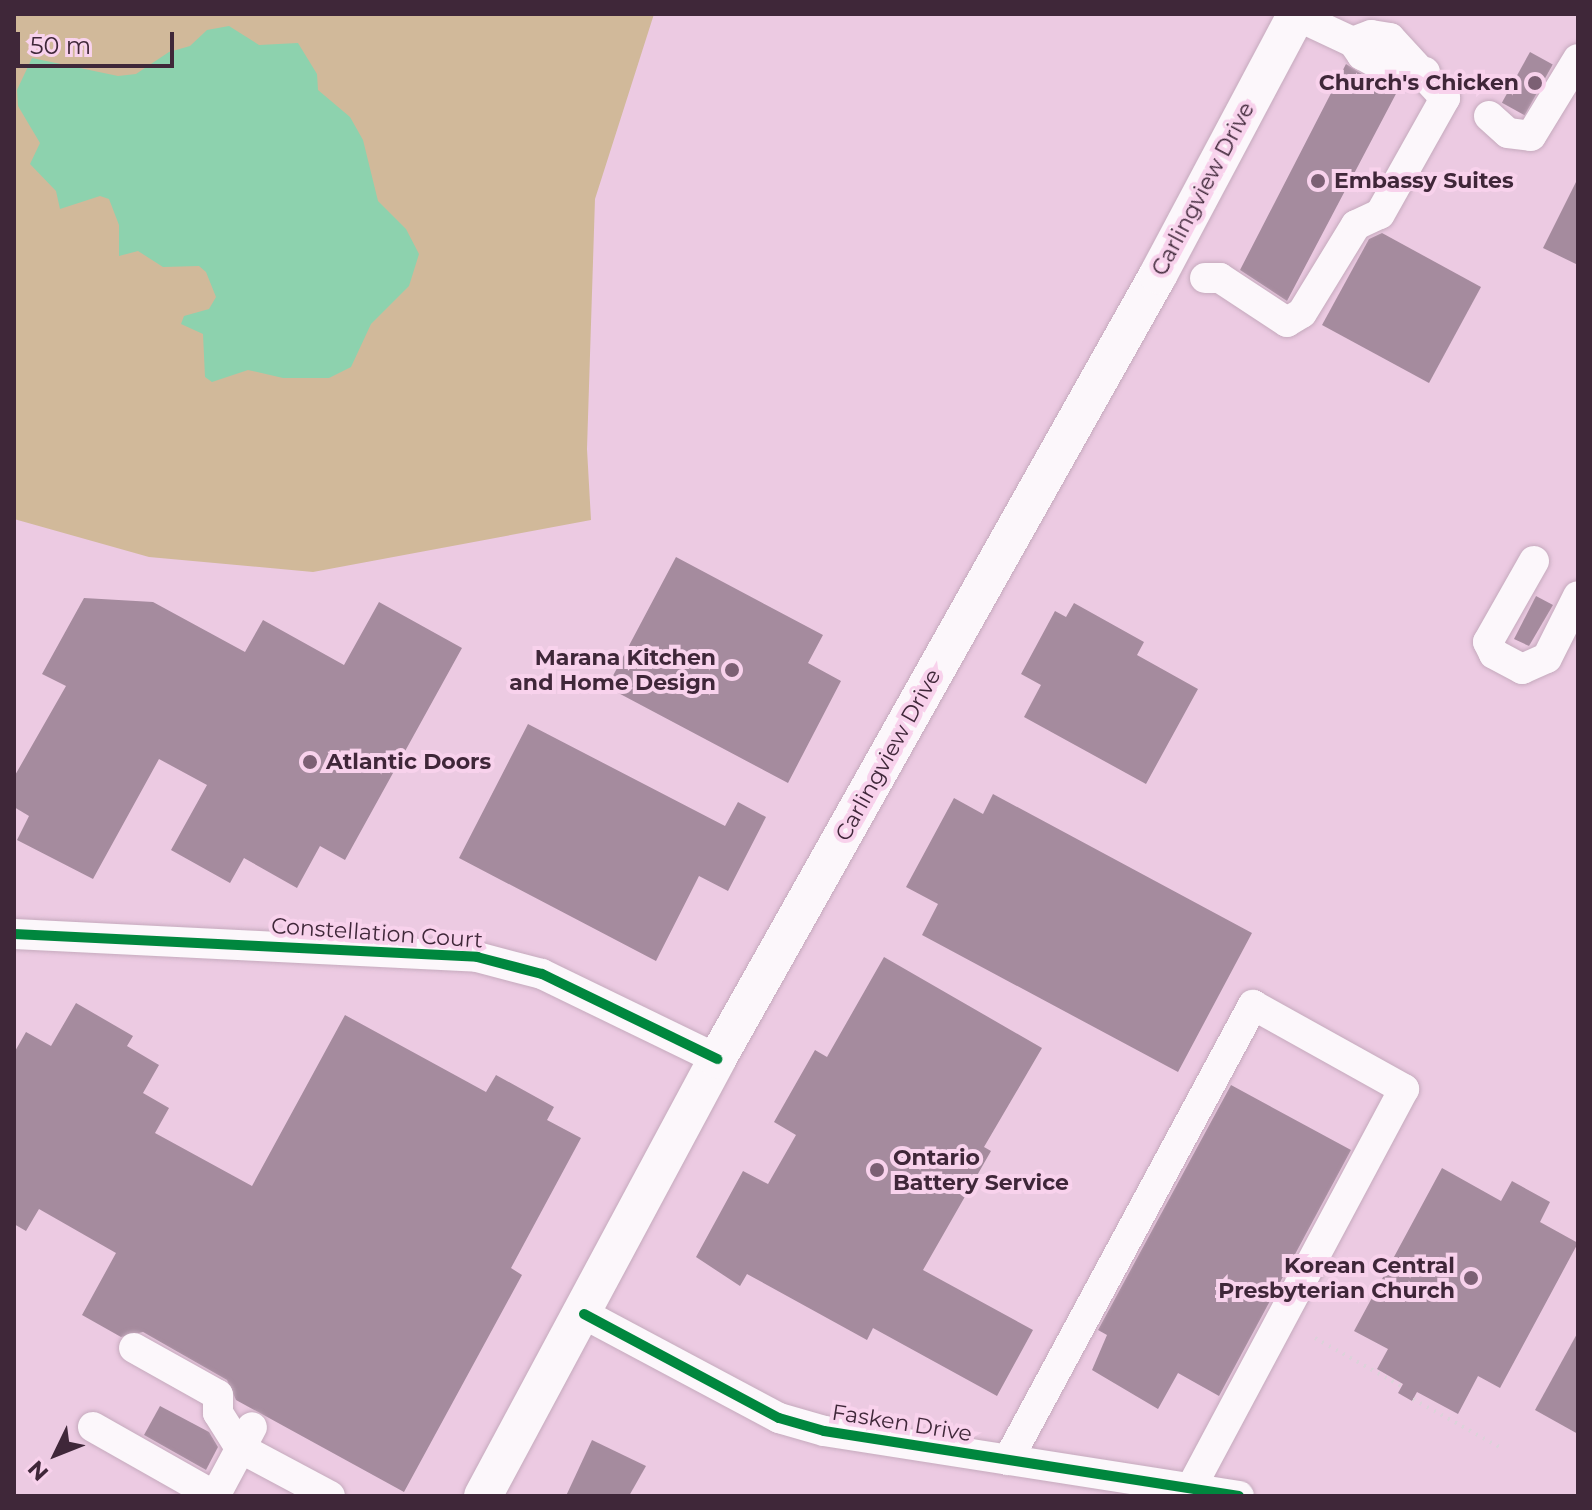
<!DOCTYPE html>
<html>
<head>
<meta charset="utf-8">
<style>
  body { margin:0 }
  #map { position:relative; width:1592px; height:1510px; overflow:hidden; background:#eccae2; font-family:Montserrat,sans-serif }
  div>[style] { position:absolute }
  [style*='--x'] { left:calc(var(--x)*1px); top:calc(var(--y)*1px); width:calc(var(--w)*1px); rotate:calc(var(--a)*1deg) }
  .green>* { inset:0; background:#d1b99a }
  .water>* { inset:0; background:#8dd2ae }
  .building>* { inset:0; background:#a58b9e; transform-origin:0 0 }
  .path>* { height:4px; margin-top:-2px; transform-origin:0; background:repeating-linear-gradient(90deg,#ddd2da 0 2px,transparent 0 8px) }
  .roads { filter:drop-shadow(0 0 2px #c5aabd) drop-shadow(0 0 2px #c5aabd) }
  .minor>* { height:30px; margin:-15px; padding:0 15px; transform-origin:15px; border-radius:15px; background:#fcf7fb }
  .major>* { height:38px; margin:-19px; padding:0 19px; transform-origin:19px; border-radius:19px; background:#fcf7fb }
  .cycleway>* { height:10px; margin:-5px; padding:0 5px; transform-origin:5px; border-radius:5px; background:#00873e }
  .dots>* { width:22px; height:22px; translate:-50% -50%; box-sizing:border-box; border:4px solid #f8d2ec; border-radius:50% }
  span { translate:-50% -50%; white-space:nowrap; text-align:center; line-height:1.15; -webkit-text-stroke:8px #f8d2ec; paint-order:stroke }
  .poi-label { font-size:22px; color:#3f2739; font-weight:700 }
  .right { translate:-100% -50%; text-align:right }
  .left { translate:0 -50%; text-align:left }
  .street-label { font-size:22px; color:#3f2739 }
  .frame { position:absolute; inset:0; border:16px solid #3f2739; pointer-events:none }
  .north { position:absolute; left:16px; top:1414px; width:80px; height:80px; -webkit-text-stroke:6px #f8d2ec; paint-order:stroke; rotate:227deg; font-size:22px; font-weight:700; line-height:32px; text-align:center; color:#3f2739 }
  .north::after { content:''; display:block; margin:auto; width:28px; height:36px; background:#3f2739; clip-path:polygon(50% 0,100% 100%,50% 72%,0 100%) }
  .scale { position:absolute; left:16px; top:32px; width:158px; height:36px; box-sizing:border-box; border:4px solid #3f2739; border-top:0; padding-left:10px; font-size:24px; line-height:28px; white-space:nowrap; color:#3f2739; -webkit-text-stroke:6px #f8d2ec; paint-order:stroke }
</style>
</head>
<body>
<div id="map">
  <div class="green">
    <i style="clip-path:polygon(14px 14px,654px 14px,595px 199px,587px 449px,591px 520px,313px 572px,149px 557px,14px 519px)"></i>
  </div>
  <div class="water">
    <i style="clip-path:polygon(229px 26px,259px 45px,298px 43px,317px 74px,318px 90px,350px 117px,363px 140px,378px 201px,406px 229px,419px 254px,409px 286px,371px 324px,351px 367px,329px 378px,283px 378px,248px 370px,212px 382px,205px 377px,203px 334px,181px 324px,184px 316px,209px 309px,216px 297px,206px 272px,199px 266px,163px 267px,138px 251px,119px 256px,119px 225px,109px 199px,100px 196px,60px 209px,56px 191px,30px 164px,40px 143px,18px 106px,17px 90px,32px 58px,118px 76px,136px 74px,169px 52px,190px 46px,207px 30px)"></i>
  </div>
  <div class="building">
    <i style="left:1530px;top:52px;width:26px;height:58px;rotate:29deg"></i>
    <i style="clip-path:polygon(1346px 64px,1384px 88px,1398px 90px,1287px 301px,1240px 270px)"></i>
    <i style="clip-path:polygon(1578px 178px,1578px 265px,1543px 248px)"></i>
    <i style="clip-path:polygon(1382px 233px,1481px 287px,1429px 383px,1322px 325px,1369px 239px)"></i>
    <i style="clip-path:polygon(676px 557px,823px 635px,808px 663px,841px 681px,788px 783px,607px 687px)"></i>
    <i style="clip-path:polygon(1536px 596px,1553px 605px,1529px 646px,1514px 639px)"></i>
    <i style="clip-path:polygon(84px 598px,153px 602px,245px 652px,263px 620px,344px 665px,379px 602px,462px 648px,345px 860px,320px 846px,297px 888px,244px 858px,230px 883px,171px 850px,207px 785px,159px 759px,93px 879px,17px 840px,29px 816px,14px 807px,14px 777px,66px 686px,42px 674px)"></i>
    <i style="clip-path:polygon(1074px 603px,1144px 642px,1137px 655px,1198px 689px,1146px 784px,1024px 717px,1041px 685px,1021px 674px,1055px 611px,1066px 617px)"></i>
    <i style="clip-path:polygon(528px 724px,725px 826px,738px 802px,766px 817px,728px 891px,699px 876px,656px 961px,459px 858px)"></i>
    <i style="clip-path:polygon(993px 794px,1252px 933px,1178px 1072px,922px 935px,938px 904px,906px 887px,954px 798px,983px 814px)"></i>
    <i style="clip-path:polygon(884px 957px,1042px 1048px,984px 1147px,991px 1151px,923px 1270px,1033px 1330px,997px 1396px,873px 1328px,867px 1340px,747px 1274px,740px 1286px,696px 1257px,743px 1171px,768px 1184px,796px 1135px,774px 1122px,815px 1050px,827px 1057px)"></i>
    <i style="clip-path:polygon(76px 1003px,133px 1036px,127px 1046px,159px 1065px,143px 1093px,169px 1108px,155px 1133px,252px 1186px,345px 1015px,486px 1092px,496px 1075px,554px 1107px,547px 1120px,581px 1138px,511px 1268px,522px 1275px,404px 1492px,236px 1400px,227px 1380px,143px 1332px,121px 1337px,82px 1315px,116px 1253px,39px 1209px,26px 1231px,14px 1224px,14px 1053px,26px 1032px,51px 1046px)"></i>
    <i style="clip-path:polygon(1231px 1085px,1351px 1150px,1219px 1396px,1178px 1373px,1158px 1409px,1092px 1370px,1107px 1335px,1098px 1330px)"></i>
    <i style="clip-path:polygon(1442px 1168px,1501px 1201px,1512px 1181px,1550px 1202px,1540px 1222px,1578px 1243px,1500px 1388px,1478px 1376px,1458px 1414px,1417px 1392px,1412px 1401px,1398px 1393px,1403px 1384px,1377px 1369px,1388px 1349px,1354px 1331px)"></i>
    <i style="clip-path:polygon(1578px 1332px,1578px 1434px,1535px 1410px)"></i>
    <i style="clip-path:polygon(160px 1406px,209px 1432px,218px 1447px,206px 1470px,144px 1435px)"></i>
    <i style="clip-path:polygon(592px 1440px,646px 1466px,629px 1496px,566px 1496px)"></i>
  </div>
  <div class="path">
    <i style="--x:1315;--y:1338;--w:98;--a:29.2"></i>
    <i style="--x:1413;--y:1399;--w:101;--a:29.1"></i>
  </div>
  <div class="roads">
    <div class="minor">
      <i style="--x:1295;--y:15;--w:64;--a:25"></i>
      <i style="--x:1353;--y:42;--w:16;--a:55"></i>
      <i style="--x:1362;--y:55;--w:35;--a:29"></i>
      <i style="--x:1393;--y:72;--w:32;--a:0"></i>
      <i style="--x:1489;--y:116;--w:25;--a:42"></i>
      <i style="--x:1508;--y:133;--w:23;--a:7"></i>
      <i style="--x:1531;--y:136;--w:90;--a:-58.6"></i>
      <i style="--x:1205;--y:278;--w:15;--a:0"></i>
      <i style="--x:1220;--y:278;--w:80;--a:33.3"></i>
      <i style="--x:1287;--y:322;--w:17;--a:-31"></i>
      <i style="--x:1302;--y:313;--w:103;--a:-58.5"></i>
      <i style="--x:1356;--y:225;--w:26;--a:-25"></i>
      <i style="--x:1380;--y:214;--w:133;--a:-60.7"></i>
      <i style="--x:1445;--y:98;--w:81;--a:-132.5"></i>
      <i style="--x:1390;--y:38;--w:19;--a:-171"></i>
      <i style="--x:1371;--y:35;--w:19;--a:159"></i>
      <i style="--x:1534;--y:561;--w:93;--a:119.6"></i>
      <i style="--x:1488;--y:642;--w:13;--a:63"></i>
      <i style="--x:1494;--y:654;--w:32;--a:28"></i>
      <i style="--x:1522;--y:669;--w:27;--a:-24"></i>
      <i style="--x:1547;--y:658;--w:69;--a:-63.4"></i>
      <i style="--x:14;--y:934;--w:464;--a:2.8"></i>
      <i style="--x:477;--y:957;--w:67;--a:14.7"></i>
      <i style="--x:542;--y:974;--w:195;--a:25.9"></i>
      <i style="--x:584;--y:1314;--w:221;--a:28.1"></i>
      <i style="--x:779;--y:1418;--w:47;--a:16.1"></i>
      <i style="--x:824;--y:1431;--w:420;--a:8.9"></i>
      <i style="--x:134;--y:1348;--w:96;--a:29.2"></i>
      <i style="--x:218;--y:1395;--w:18;--a:90"></i>
      <i style="--x:218;--y:1413;--w:41;--a:57.8"></i>
      <i style="--x:240;--y:1448;--w:102;--a:28.1"></i>
      <i style="--x:93;--y:1427;--w:140;--a:29.5"></i>
      <i style="--x:1008;--y:1460;--w:517;--a:-61.7"></i>
      <i style="--x:1253;--y:1005;--w:173;--a:29.1"></i>
      <i style="--x:1404;--y:1089;--w:454;--a:118.1"></i>
      <i style="--x:215;--y:1496;--w:78;--a:-61.8"></i>
    </div>
    <div class="major">
      <i style="--x:483;--y:1496;--w:496;--a:-61.8"></i>
      <i style="--x:717;--y:1059;--w:900;--a:-60.64"></i>
      <i style="--x:1158;--y:275;--w:296;--a:-62"></i>
    </div>
  </div>
  <div class="cycleway">
    <i style="--x:14;--y:934;--w:464;--a:2.8"></i>
    <i style="--x:477;--y:957;--w:67;--a:14.7"></i>
    <i style="--x:542;--y:974;--w:195;--a:25.9"></i>
    <i style="--x:584;--y:1314;--w:221;--a:28.1"></i>
    <i style="--x:779;--y:1418;--w:47;--a:16.1"></i>
    <i style="--x:824;--y:1431;--w:420;--a:8.9"></i>
  </div>
  <div class="dots">
    <i style="left:1535px;top:83px;background:#7c6074"></i>
    <i style="left:1318px;top:181px;background:#7c6074"></i>
    <i style="left:732px;top:670px;background:#7c6074"></i>
    <i style="left:310px;top:762px;background:#7c6074"></i>
    <i style="left:877px;top:1170px;background:#7c6074"></i>
    <i style="left:1471px;top:1278px;background:#7c6074"></i>
  </div>
  <div class="poi-label">
    <span class="right" style="left:1519px;top:83px">Church's Chicken</span>
    <span class="left" style="left:1334px;top:181px">Embassy Suites</span>
    <span class="right" style="left:716px;top:670px">Marana Kitchen<br>and Home Design</span>
    <span class="left" style="left:326px;top:762px">Atlantic Doors</span>
    <span class="left" style="left:893px;top:1170px">Ontario<br>Battery Service</span>
    <span class="right" style="left:1455px;top:1278px">Korean Central<br>Presbyterian Church</span>
  </div>
  <div class="street-label">
    <span style="left:1203px;top:189px;rotate:-62deg">Carlingview Drive</span>
    <span style="left:888px;top:755px;rotate:-61deg">Carlingview Drive</span>
    <span style="left:377px;top:933px;rotate:4deg">Constellation Court</span>
    <span style="left:902px;top:1423px;rotate:9deg">Fasken Drive</span>
  </div>
  <div class="frame"></div>
  <div class="north">N</div>
  <div class="scale">50 m</div>
</div>
</body>
</html>
